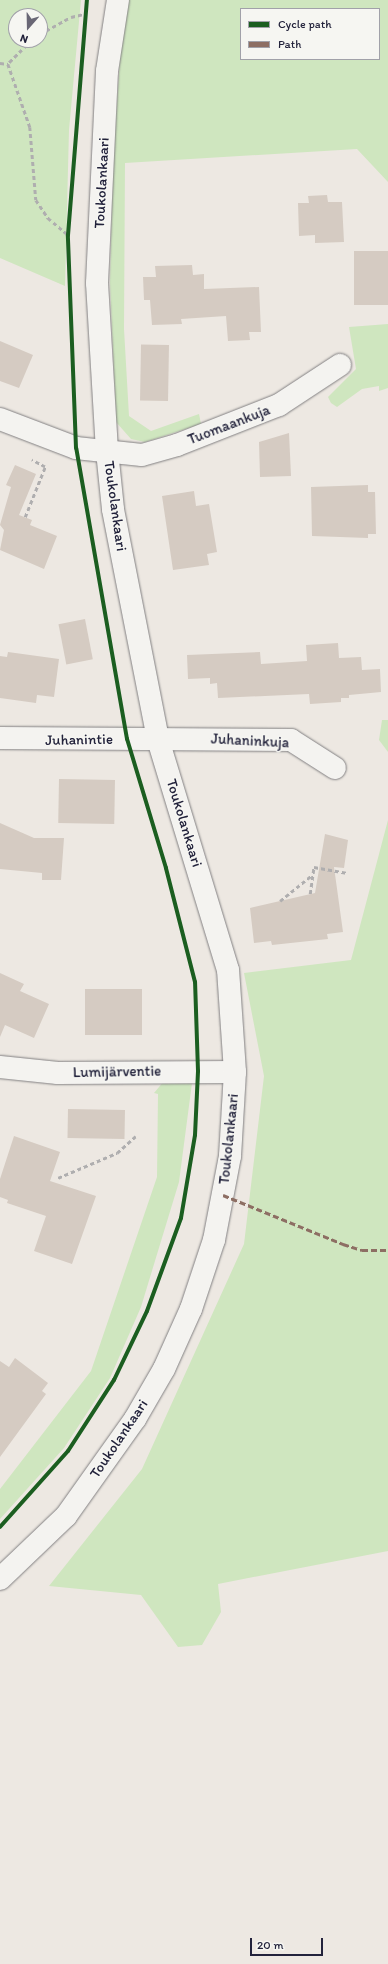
<!DOCTYPE html>
<html>
<head>
<meta charset="utf-8">
<style>
  body { margin:0 }
  #map { position:relative; width:388px; height:1964px; overflow:hidden; background:#ede8e2; font-family:Itim,sans-serif }
  div>[style] { position:absolute }
  [style*='--x'] { left:calc(var(--x)*1px); top:calc(var(--y)*1px); width:calc(var(--w)*1px); rotate:calc(var(--a)*1deg) }
  .green>* { inset:0; background:#cfe6bf }
  .building>* { inset:0; background:#d5cbc2; transform-origin:0 0 }
  .path>* { height:2.5px; margin-top:-1.25px; transform-origin:0; background:repeating-linear-gradient(90deg,#afaeaf 0 4px,transparent 0 7px) }
  .roads { filter:drop-shadow(0 0 1px #828082) drop-shadow(0 0 1px #828082) }
  .street>* { height:22px; margin:-11px; padding:0 11px; transform-origin:11px; border-radius:11px; background:#f4f3f0 }
  .quiet>* { height:3px; margin-top:-1.5px; transform-origin:0; background:repeating-linear-gradient(90deg,#8d6e63 0 6px,transparent 0 9px) }
  .cycleway>* { height:4px; margin:-2px; padding:0 2px; transform-origin:2px; border-radius:2px; background:#1b5e20 }
  span { translate:-50% -50%; white-space:nowrap; text-align:center; line-height:1.15; -webkit-text-stroke:3px #f6f6f2; paint-order:stroke }
  .street-label { font-size:15px; color:#22223b }
  .legend { position:absolute; left:240px; top:8px; width:140px; height:52px; box-sizing:border-box; background:#f6f6f2; border:1px solid #a1a1a9; margin:0; padding:5px 7px; list-style:none; font-size:12px; color:#22223b }
  .legend li { display:flex; align-items:center; gap:8px; height:20px }
  .legend b { width:20px; border:1px solid #a1a1a9 }
  .north { position:absolute; left:8px; top:8px; width:40px; height:40px; box-sizing:border-box; background:#f6f6f2; border:1px solid #a1a1a9; border-radius:50%; rotate:200deg; font-size:11px; font-weight:700; line-height:16px; text-align:center; color:#22223b }
  .north::after { content:''; display:block; margin:auto; width:14px; height:18px; background:#696775; clip-path:polygon(50% 0,100% 100%,50% 72%,0 100%) }
  .scale { position:absolute; left:250px; top:1938px; width:73px; height:18px; box-sizing:border-box; border:2px solid #22223b; border-top:0; padding-left:5px; font-size:12px; line-height:14px; white-space:nowrap; color:#22223b; -webkit-text-stroke:3px #f6f6f2; paint-order:stroke }
</style>
</head>
<body>
<div id="map">
  <div class="green">
    <i style="clip-path:polygon(evenodd,0 0,81px 0,69px 130px,65px 286px,0 258px,0 0,16px 16px,40px 16px,40px 40px,16px 40px,16px 16px)"></i>
    <i style="clip-path:polygon(evenodd,124px 0,388px 0,388px 182px,357px 149px,125px 163px,124px 329px,129px 416px,151px 431px,199px 414px,201px 424px,145px 442px,131px 439px,116px 422px,110px 283px,113px 160px,124px 0,241px 9px,379px 9px,379px 59px,241px 59px,241px 9px)"></i>
    <i style="clip-path:polygon(388px 324px,388px 388px,379px 391px,379px 386px,362px 389px,337px 407px,331px 403px,328px 397px,356px 369px,349px 327px)"></i>
    <i style="clip-path:polygon(382px 720px,388px 720px,388px 752px,379px 740px)"></i>
    <i style="clip-path:polygon(388px 820px,388px 1551px,218px 1584px,221px 1612px,202px 1645px,178px 1647px,141px 1595px,49px 1586px,142px 1469px,244px 1244px,264px 1076px,244px 973px,351px 960px)"></i>
    <i style="clip-path:polygon(164px 1081px,192px 1083px,179px 1182px,141px 1307px,110px 1378px,64px 1448px,0 1519px,0 1489px,91px 1371px,157px 1177px,158px 1094px,154px 1093px)"></i>
  </div>
  <div class="building">
    <i style="clip-path:polygon(327px 195px,328px 202px,342px 202px,344px 242px,315px 243px,315px 235px,299px 236px,298px 203px,309px 203px,308px 196px)"></i>
    <i style="left:388px;top:251px;width:54px;height:34px;rotate:90deg"></i>
    <i style="clip-path:polygon(192px 265px,193px 275px,204px 274px,204px 289px,259px 287px,261px 332px,249px 332px,250px 340px,228px 341px,226px 316px,181px 319px,182px 324px,152px 325px,150px 300px,144px 300px,143px 277px,156px 277px,155px 266px)"></i>
    <i style="clip-path:polygon(0 341px,33px 355px,19px 388px,0 381px)"></i>
    <i style="left:169px;top:345px;width:56px;height:28px;rotate:91deg"></i>
    <i style="clip-path:polygon(289px 433px,291px 476px,260px 477px,259px 442px)"></i>
    <i style="clip-path:polygon(15px 465px,36px 474px,19px 515px,32px 520px,30px 525px,57px 536px,44px 569px,0 550px,4px 530px,0 525px,11px 487px,6px 485px)"></i>
    <i style="clip-path:polygon(368px 485px,368px 492px,375px 492px,376px 534px,368px 534px,368px 538px,312px 536px,311px 487px)"></i>
    <i style="clip-path:polygon(194px 491px,196px 506px,209px 504px,217px 552px,207px 554px,209px 565px,173px 570px,162px 496px)"></i>
    <i style="left:85px;top:619px;width:41px;height:27px;rotate:79deg"></i>
    <i style="clip-path:polygon(338px 643px,339px 658px,361px 657px,362px 670px,380px 669px,381px 692px,349px 695px,349px 698px,341px 698px,341px 702px,310px 704px,309px 694px,218px 698px,217px 683px,210px 684px,210px 678px,188px 679px,187px 655px,260px 652px,261px 664px,307px 661px,306px 645px)"></i>
    <i style="clip-path:polygon(8px 652px,59px 659px,54px 697px,37px 695px,36px 703px,0 698px,0 656px,7px 657px)"></i>
    <i style="left:59px;top:779px;width:56px;height:44px;rotate:1deg"></i>
    <i style="clip-path:polygon(0 823px,34px 838px,64px 838px,61px 880px,42px 880px,42px 873px,0 869px)"></i>
    <i style="clip-path:polygon(325px 834px,348px 840px,344px 868px,334px 867px,343px 932px,327px 934px,328px 939px,272px 945px,271px 941px,254px 943px,250px 908px,315px 893px)"></i>
    <i style="clip-path:polygon(0 973px,24px 984px,20px 991px,49px 1004px,34px 1038px,5px 1025px,0 1037px)"></i>
    <i style="left:85px;top:989px;width:57px;height:46px"></i>
    <i style="left:68px;top:1109px;width:57px;height:29px;rotate:1deg"></i>
    <i style="clip-path:polygon(14px 1136px,60px 1152px,50px 1181px,96px 1196px,72px 1264px,34px 1251px,46px 1216px,7px 1203px,8px 1200px,0 1197px,0 1179px)"></i>
    <i style="clip-path:polygon(15px 1358px,48px 1383px,42px 1391px,46px 1394px,0 1457px,0 1361px,9px 1367px)"></i>
  </div>
  <div class="path">
    <i style="--x:40;--y:34;--w:35;--a:-29"></i>
    <i style="--x:71;--y:17;--w:13;--a:-13"></i>
    <i style="--x:32;--y:40;--w:34;--a:135"></i>
    <i style="--x:8;--y:64;--w:67;--a:70.8"></i>
    <i style="--x:30;--y:127;--w:73;--a:85.3"></i>
    <i style="--x:36;--y:200;--w:22;--a:56"></i>
    <i style="--x:48;--y:218;--w:26;--a:40"></i>
    <i style="--x:0;--y:63;--w:8;--a:7"></i>
    <i style="--x:25;--y:517;--w:54;--a:-68.2"></i>
    <i style="--x:45;--y:467;--w:15;--a:-152"></i>
    <i style="--x:310;--y:894;--w:27;--a:-82"></i>
    <i style="--x:314;--y:867;--w:34;--a:10"></i>
    <i style="--x:280;--y:901;--w:41;--a:-39.1"></i>
    <i style="--x:58;--y:1178;--w:64;--a:-23"></i>
    <i style="--x:117;--y:1153;--w:25;--a:-42"></i>
  </div>
  <div class="roads">
    <div class="street">
      <i style="--x:0;--y:419;--w:81;--a:20.9"></i>
      <i style="--x:76;--y:448;--w:66;--a:6.1"></i>
      <i style="--x:142;--y:455;--w:36;--a:-16"></i>
      <i style="--x:177;--y:445;--w:110;--a:-21.4"></i>
      <i style="--x:279;--y:405;--w:73;--a:-33.3"></i>
      <i style="--x:0;--y:738;--w:291;--a:0.4"></i>
      <i style="--x:291;--y:740;--w:52;--a:32.5"></i>
      <i style="--x:0;--y:1067;--w:58;--a:5.9"></i>
      <i style="--x:58;--y:1073;--w:177;--a:-0.3"></i>
      <i style="--x:0;--y:1579;--w:91;--a:-43.7"></i>
      <i style="--x:66;--y:1516;--w:119;--a:-54.6"></i>
      <i style="--x:135;--y:1419;--w:58;--a:-59.9"></i>
      <i style="--x:164;--y:1369;--w:66;--a:-65.8"></i>
      <i style="--x:191;--y:1309;--w:73;--a:-71.6"></i>
      <i style="--x:214;--y:1240;--w:86;--a:-79.2"></i>
      <i style="--x:230;--y:1156;--w:84;--a:-86.6"></i>
      <i style="--x:235;--y:1072;--w:102;--a:-93.9"></i>
      <i style="--x:228;--y:970;--w:241;--a:-106.9"></i>
      <i style="--x:158;--y:739;--w:234;--a:-101.1"></i>
      <i style="--x:113;--y:509;--w:58;--a:-95.9"></i>
      <i style="--x:107;--y:451;--w:168;--a:-93.4"></i>
      <i style="--x:97;--y:283;--w:212;--a:-87.3"></i>
      <i style="--x:107;--y:71;--w:72;--a:-81.2"></i>
    </div>
  </div>
  <div class="quiet">
    <i style="--x:223;--y:1195;--w:130;--a:22.2"></i>
    <i style="--x:343;--y:1244;--w:20;--a:18"></i>
    <i style="--x:362;--y:1250;--w:26;--a:0"></i>
  </div>
  <div class="cycleway">
    <i style="--x:0;--y:1527;--w:102;--a:-48.2"></i>
    <i style="--x:68;--y:1451;--w:85;--a:-57.1"></i>
    <i style="--x:114;--y:1380;--w:76;--a:-64.4"></i>
    <i style="--x:147;--y:1311;--w:99;--a:-69.9"></i>
    <i style="--x:181;--y:1218;--w:84;--a:-80.4"></i>
    <i style="--x:195;--y:1135;--w:64;--a:-87.3"></i>
    <i style="--x:198;--y:1071;--w:89;--a:-91.9"></i>
    <i style="--x:195;--y:982;--w:118;--a:-104.3"></i>
    <i style="--x:166;--y:868;--w:135;--a:-106.8"></i>
    <i style="--x:127;--y:739;--w:295;--a:-99.9"></i>
    <i style="--x:76;--y:448;--w:213;--a:-92.2"></i>
    <i style="--x:68;--y:235;--w:236;--a:-85.4"></i>
  </div>
  <div class="street-label">
    <span style="left:102px;top:183px;rotate:-87deg">Toukolankaari</span>
    <span style="left:229px;top:425px;rotate:-21deg">Tuomaankuja</span>
    <span style="left:115px;top:506px;rotate:82deg">Toukolankaari</span>
    <span style="left:79px;top:740px;rotate:-1deg">Juhanintie</span>
    <span style="left:250px;top:741px;rotate:3deg">Juhaninkuja</span>
    <span style="left:184px;top:823px;rotate:73deg">Toukolankaari</span>
    <span style="left:117px;top:1072px;rotate:-1deg">Lumijärventie</span>
    <span style="left:229px;top:1139px;rotate:-84deg">Toukolankaari</span>
    <span style="left:119px;top:1439px;rotate:-56deg">Toukolankaari</span>
  </div>
  <ul class="legend">
  <li><b style="height:5px;background:#1b5e20"></b>Cycle path</li>
  <li><b style="height:5px;background:#8d6e63"></b>Path</li>
  </ul>
  <div class="north">N</div>
  <div class="scale">20 m</div>
</div>
</body>
</html>
